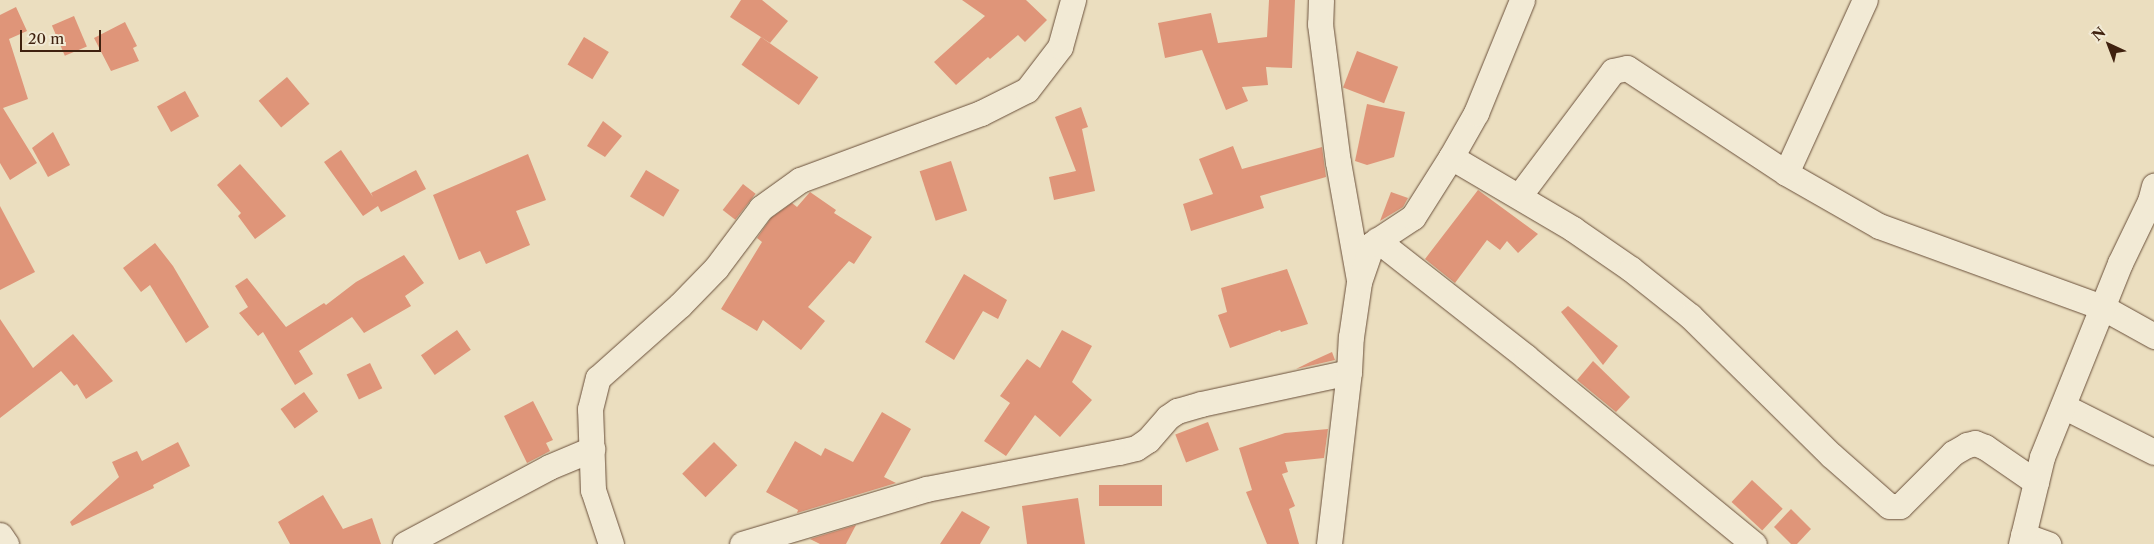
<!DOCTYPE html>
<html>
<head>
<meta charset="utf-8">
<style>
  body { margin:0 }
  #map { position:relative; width:2154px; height:544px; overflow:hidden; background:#ebdebf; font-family:"Libre Caslon Text",serif }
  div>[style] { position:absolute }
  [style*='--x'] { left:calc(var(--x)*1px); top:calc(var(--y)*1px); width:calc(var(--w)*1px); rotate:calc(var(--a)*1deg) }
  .building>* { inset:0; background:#df9579; transform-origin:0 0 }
  .roads { filter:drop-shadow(0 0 1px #6a503b) drop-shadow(0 0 1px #6a503b) }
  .street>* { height:25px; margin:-12.5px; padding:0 12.5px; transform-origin:12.5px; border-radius:12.5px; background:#f2ead5 }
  span { translate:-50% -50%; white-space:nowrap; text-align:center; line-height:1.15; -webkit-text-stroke:4px #f2ead5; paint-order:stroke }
  .north { position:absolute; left:2084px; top:20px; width:50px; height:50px; -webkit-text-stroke:4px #f2ead5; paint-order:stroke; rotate:317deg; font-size:14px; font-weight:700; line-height:20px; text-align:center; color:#3f210f }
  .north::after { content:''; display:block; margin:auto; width:18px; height:22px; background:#3f210f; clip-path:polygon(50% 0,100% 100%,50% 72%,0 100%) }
  .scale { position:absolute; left:20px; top:30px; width:81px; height:22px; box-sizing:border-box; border:2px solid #3f210f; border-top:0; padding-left:6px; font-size:15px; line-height:18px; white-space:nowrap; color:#3f210f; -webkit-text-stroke:4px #f2ead5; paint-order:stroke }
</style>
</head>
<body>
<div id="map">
  <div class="building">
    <i style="clip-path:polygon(741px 0,762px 0,788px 21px,770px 43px,730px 17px)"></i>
    <i style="clip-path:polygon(962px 0,1026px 0,1047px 20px,1025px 42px,1018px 35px,990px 59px,988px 57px,956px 85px,934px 62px,985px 16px)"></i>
    <i style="clip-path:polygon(1269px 0,1295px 0,1292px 68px,1266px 67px,1268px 85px,1242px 87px,1248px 101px,1226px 110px,1202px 50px,1165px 58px,1158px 23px,1211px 13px,1218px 43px,1267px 37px)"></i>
    <i style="clip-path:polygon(16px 7px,27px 31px,9px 39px,28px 99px,3px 108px,37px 163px,10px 180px,0 163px,0 15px)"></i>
    <i style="left:74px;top:16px;width:33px;height:24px;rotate:67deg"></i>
    <i style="clip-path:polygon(125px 22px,137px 46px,133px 48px,139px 61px,111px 71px,94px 38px)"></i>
    <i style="left:584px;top:37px;width:29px;height:32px;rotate:31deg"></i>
    <i style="left:761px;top:37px;width:70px;height:34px;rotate:35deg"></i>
    <i style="left:1357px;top:51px;width:44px;height:39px;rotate:21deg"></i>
    <i style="left:287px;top:77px;width:35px;height:37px;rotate:50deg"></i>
    <i style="left:185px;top:91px;width:29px;height:32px;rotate:61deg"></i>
    <i style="clip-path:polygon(1367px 104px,1405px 112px,1394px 157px,1367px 165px,1355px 161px)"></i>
    <i style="clip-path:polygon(1081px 107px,1088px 127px,1082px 129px,1095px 191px,1054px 200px,1049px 177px,1076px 171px,1055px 117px)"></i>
    <i style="clip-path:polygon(603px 121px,622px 136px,605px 157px,587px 146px)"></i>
    <i style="clip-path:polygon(53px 132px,70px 165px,48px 177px,32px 148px)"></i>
    <i style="clip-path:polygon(1233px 146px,1242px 169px,1322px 147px,1326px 177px,1260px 196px,1264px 208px,1191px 231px,1183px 204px,1213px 194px,1199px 159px)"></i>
    <i style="clip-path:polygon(341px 150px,373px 197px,371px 193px,416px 170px,426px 189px,381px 212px,378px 206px,363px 216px,324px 162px)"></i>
    <i style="clip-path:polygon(528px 154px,546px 200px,516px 211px,530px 245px,486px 264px,480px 251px,459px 260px,433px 195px)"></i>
    <i style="left:951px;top:161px;width:52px;height:33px;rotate:72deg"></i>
    <i style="clip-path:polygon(240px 164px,286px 216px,255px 239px,238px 216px,241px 213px,217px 185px)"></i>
    <i style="left:646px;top:170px;width:39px;height:31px;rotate:31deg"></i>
    <i style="left:743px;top:184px;width:16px;height:33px;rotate:38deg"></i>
    <i style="clip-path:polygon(1478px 190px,1538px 234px,1518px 253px,1507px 241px,1500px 250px,1487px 240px,1455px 283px,1425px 259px)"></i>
    <i style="clip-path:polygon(810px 192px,836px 210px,834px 213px,872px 237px,854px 264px,849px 261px,808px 307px,825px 321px,801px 350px,763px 320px,757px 331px,721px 309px,762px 242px,757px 238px,771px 218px,792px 203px,797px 207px)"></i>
    <i style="clip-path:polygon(1391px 192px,1408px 198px,1403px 207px,1380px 221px)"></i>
    <i style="clip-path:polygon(0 206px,35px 272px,0 290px)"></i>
    <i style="clip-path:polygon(155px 243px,173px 266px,209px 327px,186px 343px,150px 285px,141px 292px,123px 268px)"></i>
    <i style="clip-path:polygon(404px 255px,424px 283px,405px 296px,411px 306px,364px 333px,352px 317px,299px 351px,313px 374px,295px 385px,263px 332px,258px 336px,239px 313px,248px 307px,235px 286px,247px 278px,286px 327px,324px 303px,326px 305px,356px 282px)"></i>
    <i style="clip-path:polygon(1287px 269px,1308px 324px,1281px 332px,1280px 330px,1230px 348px,1218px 315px,1227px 312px,1221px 288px)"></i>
    <i style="clip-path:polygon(964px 274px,1007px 300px,998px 319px,983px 311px,954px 360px,925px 342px)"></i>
    <i style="clip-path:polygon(1568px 306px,1618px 346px,1603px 365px,1561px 312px)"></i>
    <i style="clip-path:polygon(0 319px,33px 368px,73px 334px,113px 381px,86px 399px,77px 384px,74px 386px,61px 371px,0 418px)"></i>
    <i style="left:457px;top:330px;width:24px;height:44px;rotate:55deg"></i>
    <i style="clip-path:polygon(1062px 330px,1092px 346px,1072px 382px,1092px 400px,1060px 437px,1035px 415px,1006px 456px,984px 441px,1010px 403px,1000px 396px,1027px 359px,1040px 368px)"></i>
    <i style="clip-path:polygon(1332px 352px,1335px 360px,1296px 369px,1310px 362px)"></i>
    <i style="clip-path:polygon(1593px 361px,1630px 397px,1616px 412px,1577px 380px)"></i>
    <i style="left:370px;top:363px;width:28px;height:26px;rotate:64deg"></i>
    <i style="left:304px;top:392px;width:24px;height:29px;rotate:54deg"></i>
    <i style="clip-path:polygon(533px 401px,553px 440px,546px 443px,550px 451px,527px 463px,504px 416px)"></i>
    <i style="clip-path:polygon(882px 412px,911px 429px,884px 477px,896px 483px,797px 513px,798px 510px,766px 492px,795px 441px,821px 456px,825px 448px,853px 462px)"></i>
    <i style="left:1208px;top:422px;width:30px;height:35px;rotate:69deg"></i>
    <i style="clip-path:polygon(1328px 429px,1324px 458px,1285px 462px,1288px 472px,1282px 474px,1295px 506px,1289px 509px,1299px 544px,1267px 544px,1246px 492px,1252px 490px,1239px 448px,1285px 433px)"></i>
    <i style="clip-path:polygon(178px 442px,190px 466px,153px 485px,154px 488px,72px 526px,70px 522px,119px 477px,112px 462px,137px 451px,142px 461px)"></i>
    <i style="left:714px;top:442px;width:33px;height:45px;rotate:45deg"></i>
    <i style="left:1752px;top:480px;width:42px;height:30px;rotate:43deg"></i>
    <i style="left:1162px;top:485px;width:21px;height:63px;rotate:90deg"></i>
    <i style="clip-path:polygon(323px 495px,343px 529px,372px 518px,381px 544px,290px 544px,278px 522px)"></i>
    <i style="clip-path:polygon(1078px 498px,1085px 544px,1027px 544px,1022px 506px)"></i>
    <i style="clip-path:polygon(1791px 509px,1811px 529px,1797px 544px,1791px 544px,1774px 527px)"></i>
    <i style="clip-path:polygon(962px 511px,990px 527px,980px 544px,940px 544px)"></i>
    <i style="clip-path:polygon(856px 525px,846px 544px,820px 544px,810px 539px)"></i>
  </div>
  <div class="roads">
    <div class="street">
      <i style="--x:1321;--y:0;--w:24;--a:92"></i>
      <i style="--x:1320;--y:24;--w:139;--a:82.6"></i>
      <i style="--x:1338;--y:162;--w:120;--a:79.9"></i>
      <i style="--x:1451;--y:157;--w:142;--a:30.5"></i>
      <i style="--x:1573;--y:229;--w:70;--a:34.6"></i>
      <i style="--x:1631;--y:269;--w:75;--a:38.5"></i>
      <i style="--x:1690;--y:316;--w:198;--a:44.6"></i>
      <i style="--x:1831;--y:455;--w:77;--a:41.3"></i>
      <i style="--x:1889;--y:506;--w:11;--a:0"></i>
      <i style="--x:1900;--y:506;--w:75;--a:-45"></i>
      <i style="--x:1953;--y:453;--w:16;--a:-30"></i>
      <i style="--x:1967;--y:445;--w:8;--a:-14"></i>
      <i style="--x:1975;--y:443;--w:11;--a:22"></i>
      <i style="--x:1985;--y:447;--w:62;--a:34.5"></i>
      <i style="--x:1786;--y:173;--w:190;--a:-65.5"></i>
      <i style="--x:1519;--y:196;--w:156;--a:-53.1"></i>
      <i style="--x:1613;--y:71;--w:14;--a:-12"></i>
      <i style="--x:1627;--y:68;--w:191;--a:33.4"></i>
      <i style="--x:1786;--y:173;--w:107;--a:29.7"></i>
      <i style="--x:1879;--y:226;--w:237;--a:20"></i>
      <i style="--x:2102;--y:307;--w:60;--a:29.1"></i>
      <i style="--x:1377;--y:240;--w:189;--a:38.1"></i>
      <i style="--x:1526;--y:357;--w:295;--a:39.4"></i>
      <i style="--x:2063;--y:406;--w:102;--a:26.8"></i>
      <i style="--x:0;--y:535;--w:11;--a:56"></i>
      <i style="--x:2023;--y:535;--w:27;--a:20"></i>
      <i style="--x:405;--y:544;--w:163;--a:-28.1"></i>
      <i style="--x:549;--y:467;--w:47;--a:-22.7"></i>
      <i style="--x:611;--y:544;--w:57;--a:-108.4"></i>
      <i style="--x:593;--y:490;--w:81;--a:-92.1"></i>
      <i style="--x:590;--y:409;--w:32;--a:-76"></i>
      <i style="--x:598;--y:378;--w:110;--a:-41.7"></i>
      <i style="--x:680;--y:305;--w:52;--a:-45.8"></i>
      <i style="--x:716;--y:268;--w:75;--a:-53.1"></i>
      <i style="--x:761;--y:208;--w:48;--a:-35.7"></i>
      <i style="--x:800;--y:180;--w:193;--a:-20.3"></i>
      <i style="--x:981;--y:113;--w:51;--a:-26.6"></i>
      <i style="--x:1027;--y:90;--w:54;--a:-52.5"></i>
      <i style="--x:1060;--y:47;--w:49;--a:-74.5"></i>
      <i style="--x:742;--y:544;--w:192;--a:-16.6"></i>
      <i style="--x:926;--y:489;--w:197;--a:-10.9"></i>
      <i style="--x:1119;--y:452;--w:17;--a:-13"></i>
      <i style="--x:1136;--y:448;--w:14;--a:-34"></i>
      <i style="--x:1148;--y:440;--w:30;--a:-49"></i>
      <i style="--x:1168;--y:417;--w:11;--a:-34"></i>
      <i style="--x:1177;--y:411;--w:25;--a:-16"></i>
      <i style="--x:1201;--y:404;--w:151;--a:-12.2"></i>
      <i style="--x:1329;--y:544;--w:173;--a:-83.4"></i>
      <i style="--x:1349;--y:372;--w:35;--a:-87"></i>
      <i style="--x:1351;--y:337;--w:56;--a:-81.7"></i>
      <i style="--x:1359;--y:282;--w:40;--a:-71.1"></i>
      <i style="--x:1372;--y:244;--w:49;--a:-33.4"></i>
      <i style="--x:1413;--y:217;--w:71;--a:-57.7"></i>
      <i style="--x:1451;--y:157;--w:51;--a:-60.4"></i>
      <i style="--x:1476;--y:113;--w:122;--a:-67.8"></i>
      <i style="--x:2021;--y:544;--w:89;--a:-76.4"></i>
      <i style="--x:2042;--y:457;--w:209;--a:-68.1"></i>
      <i style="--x:2120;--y:263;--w:69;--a:-64.2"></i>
      <i style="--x:2150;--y:201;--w:16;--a:-75"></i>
    </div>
  </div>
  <div class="north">N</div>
  <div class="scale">20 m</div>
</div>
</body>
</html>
